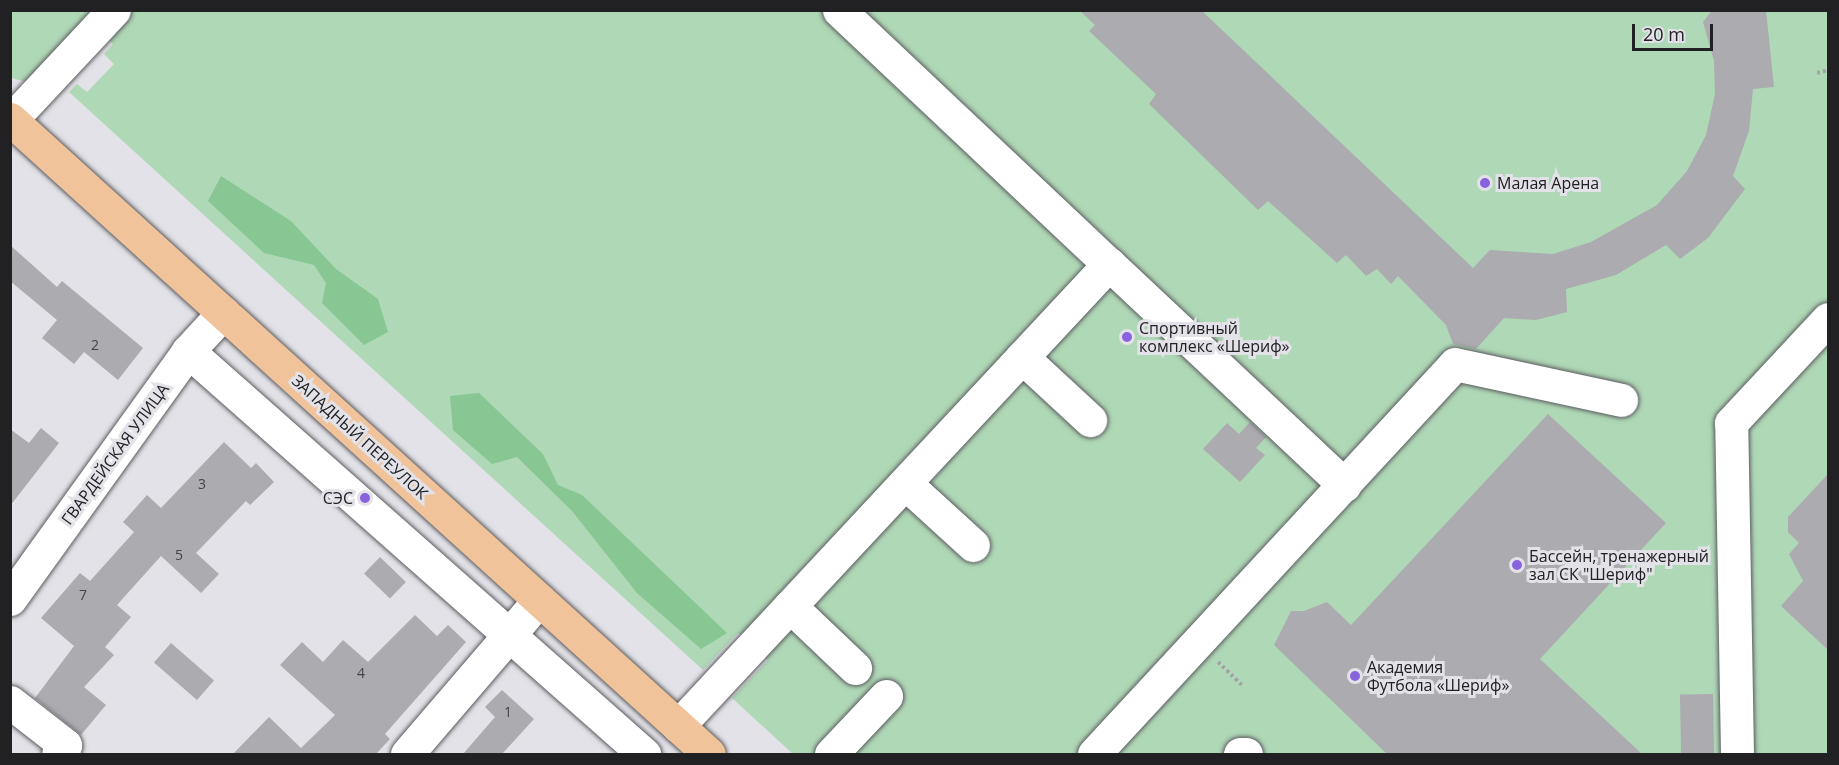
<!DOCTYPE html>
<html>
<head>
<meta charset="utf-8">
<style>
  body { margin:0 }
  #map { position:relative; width:1839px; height:765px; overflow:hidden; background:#e2e2e8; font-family:"Open Sans",sans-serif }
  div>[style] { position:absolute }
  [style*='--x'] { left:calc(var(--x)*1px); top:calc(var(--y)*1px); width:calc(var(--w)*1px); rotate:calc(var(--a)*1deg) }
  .green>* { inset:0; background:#afd8b6 }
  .forest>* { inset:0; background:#88c694 }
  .building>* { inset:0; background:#ababb0; transform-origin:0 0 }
  .path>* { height:4px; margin-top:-2px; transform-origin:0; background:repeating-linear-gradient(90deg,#a3a3a7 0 3px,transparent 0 6px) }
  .roads { filter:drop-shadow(0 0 2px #5c5c60) drop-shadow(0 0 2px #5c5c60) }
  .minor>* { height:33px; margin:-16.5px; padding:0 16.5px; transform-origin:16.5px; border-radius:16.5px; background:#fff }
  .major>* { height:33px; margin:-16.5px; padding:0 16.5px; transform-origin:16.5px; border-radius:16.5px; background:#f0c39b }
  .dots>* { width:16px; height:16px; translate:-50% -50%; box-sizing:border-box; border:3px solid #e2e2e8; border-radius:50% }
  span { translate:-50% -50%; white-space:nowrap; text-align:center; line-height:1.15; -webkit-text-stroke:6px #e2e2e8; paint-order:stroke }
  .number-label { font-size:14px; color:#444446 }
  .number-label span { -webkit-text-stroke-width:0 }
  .poi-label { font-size:16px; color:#212123 }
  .left { translate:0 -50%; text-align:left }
  .right { translate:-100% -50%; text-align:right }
  .street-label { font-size:16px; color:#212123 }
  .frame { position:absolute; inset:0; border:12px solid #212123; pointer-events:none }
  .scale { position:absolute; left:1632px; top:24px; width:81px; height:27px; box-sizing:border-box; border:3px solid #212123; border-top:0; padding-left:8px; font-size:18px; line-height:21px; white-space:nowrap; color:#212123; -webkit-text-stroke:4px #e2e2e8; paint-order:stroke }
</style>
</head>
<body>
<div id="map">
  <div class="green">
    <i style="clip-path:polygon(11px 10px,1828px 11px,1828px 754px,793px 754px,732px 698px,768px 660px,738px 633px,703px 670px,69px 92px,77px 84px,87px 92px,114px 64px,104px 54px,113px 44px,87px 19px,28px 82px,11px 78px)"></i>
  </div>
  <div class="forest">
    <i style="clip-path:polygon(221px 176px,291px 221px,336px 269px,378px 299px,388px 332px,364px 345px,322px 303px,326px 283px,314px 265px,264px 253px,208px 201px)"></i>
    <i style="clip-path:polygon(479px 393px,543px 454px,558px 485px,582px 495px,727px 633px,701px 649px,637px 593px,572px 511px,517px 457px,492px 464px,453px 430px,450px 396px)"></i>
  </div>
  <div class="building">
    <i style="clip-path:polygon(1079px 10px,1201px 10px,1473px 268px,1490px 250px,1553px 254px,1591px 242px,1657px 205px,1687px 171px,1706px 135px,1715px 94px,1714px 61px,1703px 22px,1712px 10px,1766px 10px,1774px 87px,1753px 89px,1749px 131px,1733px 176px,1745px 189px,1708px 238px,1680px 259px,1666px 245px,1616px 275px,1566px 289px,1567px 312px,1536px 320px,1504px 318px,1476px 349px,1453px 344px,1446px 325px,1398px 276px,1391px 284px,1377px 269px,1366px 276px,1346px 255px,1337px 263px,1268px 201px,1258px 210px,1149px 104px,1156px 94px,1089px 31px,1095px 25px)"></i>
    <i style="clip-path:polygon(10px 245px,57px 287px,62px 281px,143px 348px,118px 380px,84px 352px,74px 364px,42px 338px,57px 320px,10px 281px)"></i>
    <i style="clip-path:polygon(1548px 414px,1666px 523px,1540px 659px,1642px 754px,1387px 754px,1274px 645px,1291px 611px,1304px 611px,1327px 602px,1351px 625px)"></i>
    <i style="clip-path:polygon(1250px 422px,1266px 437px,1256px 448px,1265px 455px,1240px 482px,1203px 449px,1227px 423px,1239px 434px)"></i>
    <i style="clip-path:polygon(41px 428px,59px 443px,10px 506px,10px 429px,29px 443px)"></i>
    <i style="clip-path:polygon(224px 442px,251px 468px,256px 463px,274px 482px,250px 505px,246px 501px,196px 553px,219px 574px,201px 593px,161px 556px,117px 605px,131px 617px,105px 647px,114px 655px,84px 687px,106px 705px,81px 735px,35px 698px,74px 646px,41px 618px,80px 573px,90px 581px,134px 532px,123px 522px,147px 495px,161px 508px)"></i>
    <i style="clip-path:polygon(1828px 474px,1828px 650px,1781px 606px,1803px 581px,1789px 554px,1799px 543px,1788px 532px,1788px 517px)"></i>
    <i style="left:380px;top:557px;width:36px;height:23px;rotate:44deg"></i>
    <i style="clip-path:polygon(415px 615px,437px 636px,448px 625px,466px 642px,385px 734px,390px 739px,376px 754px,233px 754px,269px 717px,301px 748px,335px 715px,280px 665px,302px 642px,323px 662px,343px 640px,368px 662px)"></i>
    <i style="left:171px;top:643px;width:57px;height:26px;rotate:41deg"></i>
    <i style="clip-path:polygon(502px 690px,534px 719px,502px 754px,463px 754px,495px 717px,485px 707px)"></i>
    <i style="left:1713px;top:694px;width:60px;height:33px;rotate:89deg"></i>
  </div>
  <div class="path">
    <i style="--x:1817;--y:73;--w:11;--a:-15"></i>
    <i style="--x:1218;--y:662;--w:33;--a:44"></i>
  </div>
  <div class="roads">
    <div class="minor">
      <i style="--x:839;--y:10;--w:371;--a:43.3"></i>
      <i style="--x:10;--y:121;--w:152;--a:-46.9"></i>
      <i style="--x:188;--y:351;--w:609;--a:41.47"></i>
      <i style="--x:1022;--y:357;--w:93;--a:42.8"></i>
      <i style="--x:905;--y:483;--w:92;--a:42.4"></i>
      <i style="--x:10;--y:599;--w:305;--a:-54.3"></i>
      <i style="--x:188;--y:351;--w:52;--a:-47.4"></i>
      <i style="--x:790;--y:606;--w:90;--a:43.6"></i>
      <i style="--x:10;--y:702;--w:70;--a:38"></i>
      <i style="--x:65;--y:745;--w:11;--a:128"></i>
      <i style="--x:678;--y:726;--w:632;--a:-46.99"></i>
      <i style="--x:1109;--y:264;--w:323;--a:43.2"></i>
      <i style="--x:407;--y:754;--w:203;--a:-49.4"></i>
      <i style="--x:831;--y:754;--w:80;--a:-46.5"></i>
      <i style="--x:1094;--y:754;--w:531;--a:-47.21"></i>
      <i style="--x:1455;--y:364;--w:170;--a:12.2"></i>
      <i style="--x:1240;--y:754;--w:6;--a:0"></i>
      <i style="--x:1737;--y:754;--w:331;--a:-91"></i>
      <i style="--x:1731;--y:423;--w:142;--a:-47"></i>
    </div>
    <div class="major">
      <i style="--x:10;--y:119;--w:944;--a:42.25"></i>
    </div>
  </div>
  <div class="dots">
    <i style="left:1485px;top:183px;background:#8963dd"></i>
    <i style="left:1127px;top:337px;background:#8963dd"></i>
    <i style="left:365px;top:498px;background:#8963dd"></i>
    <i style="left:1517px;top:565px;background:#8963dd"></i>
    <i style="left:1355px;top:676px;background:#8963dd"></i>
  </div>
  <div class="number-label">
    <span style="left:95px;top:345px">2</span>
    <span style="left:202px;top:484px">3</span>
    <span style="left:179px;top:555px">5</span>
    <span style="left:83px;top:595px">7</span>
    <span style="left:361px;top:673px">4</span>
    <span style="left:508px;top:712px">1</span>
  </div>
  <div class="poi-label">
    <span class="left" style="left:1497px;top:183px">Малая Арена</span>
    <span class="left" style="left:1139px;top:337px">Спортивный<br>комплекс «Шериф»</span>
    <span class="right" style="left:353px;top:498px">СЭС</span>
    <span class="left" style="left:1529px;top:565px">Бассейн, тренажерный<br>зал СК "Шериф"</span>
    <span class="left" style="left:1367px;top:676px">Академия<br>Футбола «Шериф»</span>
  </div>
  <div class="street-label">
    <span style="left:360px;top:437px;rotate:42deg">ЗАПАДНЫЙ ПЕРЕУЛОК</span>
    <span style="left:115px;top:454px;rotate:-54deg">ГВАРДЕЙСКАЯ УЛИЦА</span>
  </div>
  <div class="frame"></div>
  <div class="scale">20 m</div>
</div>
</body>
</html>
